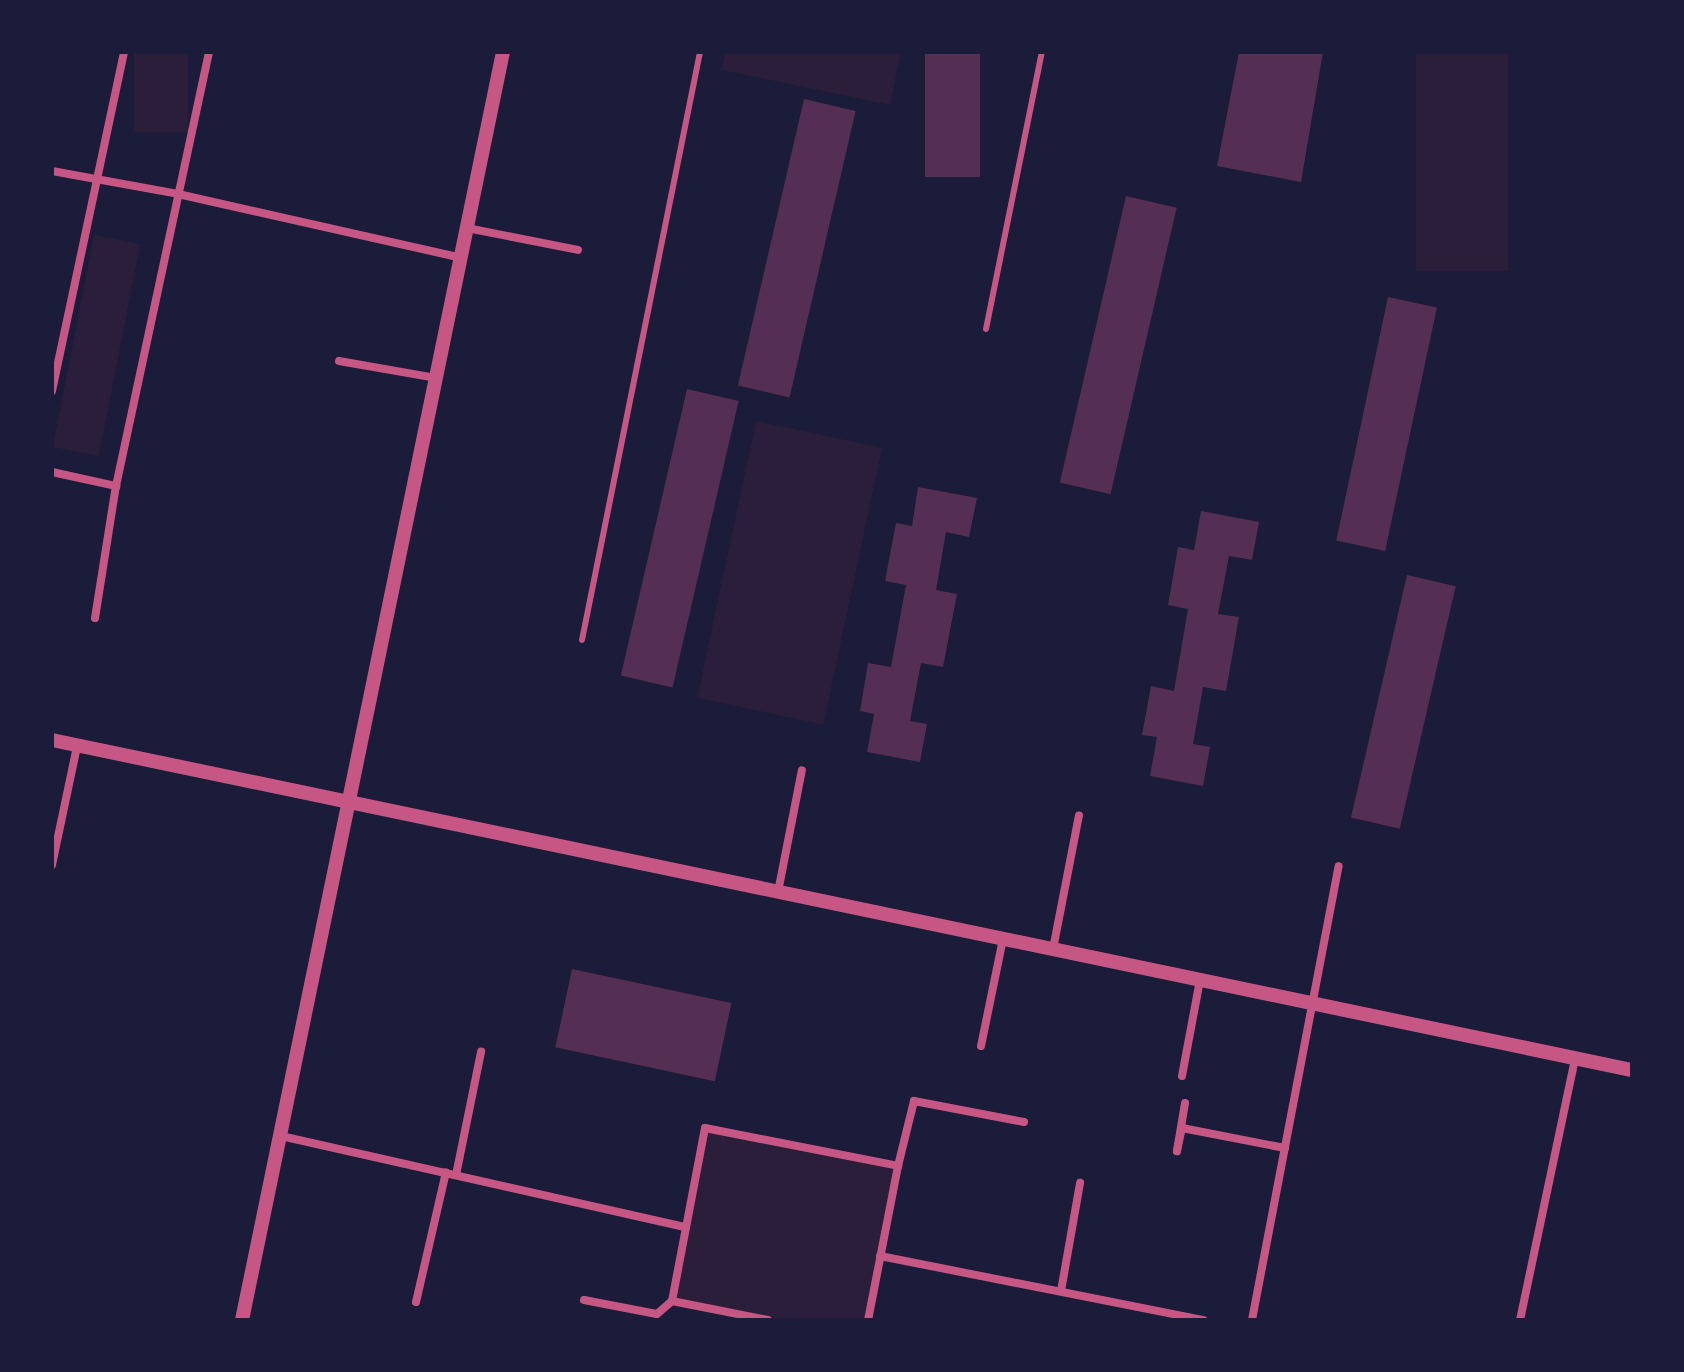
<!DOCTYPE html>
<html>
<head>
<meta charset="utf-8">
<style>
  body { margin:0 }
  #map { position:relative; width:1684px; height:1372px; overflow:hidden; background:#1b1b3a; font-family:Lato,sans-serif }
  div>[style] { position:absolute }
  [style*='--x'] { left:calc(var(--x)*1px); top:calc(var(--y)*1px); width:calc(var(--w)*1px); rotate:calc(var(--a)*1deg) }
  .green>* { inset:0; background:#2a1e3b; transform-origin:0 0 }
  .building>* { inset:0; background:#542f53; transform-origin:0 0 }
  .service>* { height:6px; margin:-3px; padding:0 3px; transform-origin:3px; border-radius:3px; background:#c65784 }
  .minor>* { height:8px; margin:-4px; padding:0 4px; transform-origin:4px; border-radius:4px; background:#c65784 }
  .tertiary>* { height:14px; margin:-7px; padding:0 7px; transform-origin:7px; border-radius:7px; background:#c65784 }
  span { translate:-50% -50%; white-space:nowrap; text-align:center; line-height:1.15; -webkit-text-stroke:7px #1b1b3a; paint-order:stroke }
  .frame { position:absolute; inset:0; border:54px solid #1b1b3a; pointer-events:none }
</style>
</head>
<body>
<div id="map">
  <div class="green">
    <i style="left:134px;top:52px;width:54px;height:80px"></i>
    <i style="clip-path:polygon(725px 52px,901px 52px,890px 105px,722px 70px)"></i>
    <i style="left:1416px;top:52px;width:92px;height:219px"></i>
    <i style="left:94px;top:235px;width:47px;height:216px;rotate:11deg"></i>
    <i style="left:756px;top:421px;width:129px;height:283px;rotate:12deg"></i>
    <i style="clip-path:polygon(706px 1130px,897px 1170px,866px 1320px,759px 1320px,672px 1301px)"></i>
  </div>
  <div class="building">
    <i style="left:925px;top:52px;width:55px;height:125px"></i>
    <i style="clip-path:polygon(1239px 52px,1323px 52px,1301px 182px,1217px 166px)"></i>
    <i style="left:804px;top:99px;width:53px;height:294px;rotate:13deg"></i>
    <i style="left:1126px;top:196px;width:52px;height:294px;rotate:13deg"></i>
    <i style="left:1388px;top:297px;width:50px;height:249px;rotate:12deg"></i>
    <i style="left:687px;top:389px;width:53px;height:294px;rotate:13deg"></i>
    <i style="clip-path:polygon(918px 487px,977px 498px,969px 537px,946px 532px,936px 590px,957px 594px,943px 667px,921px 663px,910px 721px,927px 724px,920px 762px,867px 752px,874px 714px,860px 711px,868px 663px,891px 667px,906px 585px,885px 581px,896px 523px,912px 526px)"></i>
    <i style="clip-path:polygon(1201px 511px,1259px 522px,1252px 560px,1229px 556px,1218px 614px,1239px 617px,1226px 691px,1203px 687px,1193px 744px,1210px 747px,1203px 786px,1150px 776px,1157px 737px,1142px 735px,1151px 686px,1174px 691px,1188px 609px,1168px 605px,1178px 547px,1194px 550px)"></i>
    <i style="left:1407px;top:575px;width:50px;height:249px;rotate:13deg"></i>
    <i style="left:572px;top:969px;width:163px;height:80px;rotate:12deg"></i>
  </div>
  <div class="service">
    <i style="--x:986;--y:329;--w:283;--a:-78.6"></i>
    <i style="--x:582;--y:640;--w:600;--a:-78.65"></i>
  </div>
  <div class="minor">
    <i style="--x:52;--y:171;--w:128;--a:10.3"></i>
    <i style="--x:178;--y:194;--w:290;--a:12.7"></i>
    <i style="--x:467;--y:228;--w:113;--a:11.2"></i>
    <i style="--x:339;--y:361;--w:98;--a:9.9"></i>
    <i style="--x:52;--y:391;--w:347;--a:-78"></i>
    <i style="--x:52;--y:472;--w:66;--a:12.3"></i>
    <i style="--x:95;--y:618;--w:134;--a:-81"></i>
    <i style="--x:116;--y:486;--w:444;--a:-77.9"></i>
    <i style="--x:52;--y:865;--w:122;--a:-78.1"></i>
    <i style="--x:778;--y:892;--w:124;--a:-78.9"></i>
    <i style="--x:1053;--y:949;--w:136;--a:-79"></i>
    <i style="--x:981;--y:1046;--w:109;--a:-78.4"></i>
    <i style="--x:1182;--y:1076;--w:98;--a:-79.4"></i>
    <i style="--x:1185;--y:1103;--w:49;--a:99.5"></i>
    <i style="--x:1177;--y:1151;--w:24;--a:-78"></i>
    <i style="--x:1182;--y:1128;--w:105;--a:11"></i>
    <i style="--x:281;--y:1136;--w:415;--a:12.7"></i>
    <i style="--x:898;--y:1166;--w:67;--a:-76.2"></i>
    <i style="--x:914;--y:1101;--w:112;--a:10.8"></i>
    <i style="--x:456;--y:1175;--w:126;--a:-78.5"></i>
    <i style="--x:880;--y:1256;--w:330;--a:11.2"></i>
    <i style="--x:1061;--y:1291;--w:110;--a:-80"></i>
    <i style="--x:584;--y:1300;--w:74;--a:10.9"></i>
    <i style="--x:657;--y:1314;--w:20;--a:-41"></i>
    <i style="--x:416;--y:1302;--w:133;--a:-77"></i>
    <i style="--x:768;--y:1320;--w:98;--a:-168.8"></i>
    <i style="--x:672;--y:1301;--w:176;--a:-79.2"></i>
    <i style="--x:705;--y:1128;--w:197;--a:11.1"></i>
    <i style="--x:898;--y:1166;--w:157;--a:101"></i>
    <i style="--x:1252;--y:1320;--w:462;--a:-79.2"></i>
    <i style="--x:1520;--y:1320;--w:268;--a:-78.1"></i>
  </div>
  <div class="tertiary">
    <i style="--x:52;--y:740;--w:1614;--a:11.8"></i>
    <i style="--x:242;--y:1320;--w:1295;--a:-78.37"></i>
  </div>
  <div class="frame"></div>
</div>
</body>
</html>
